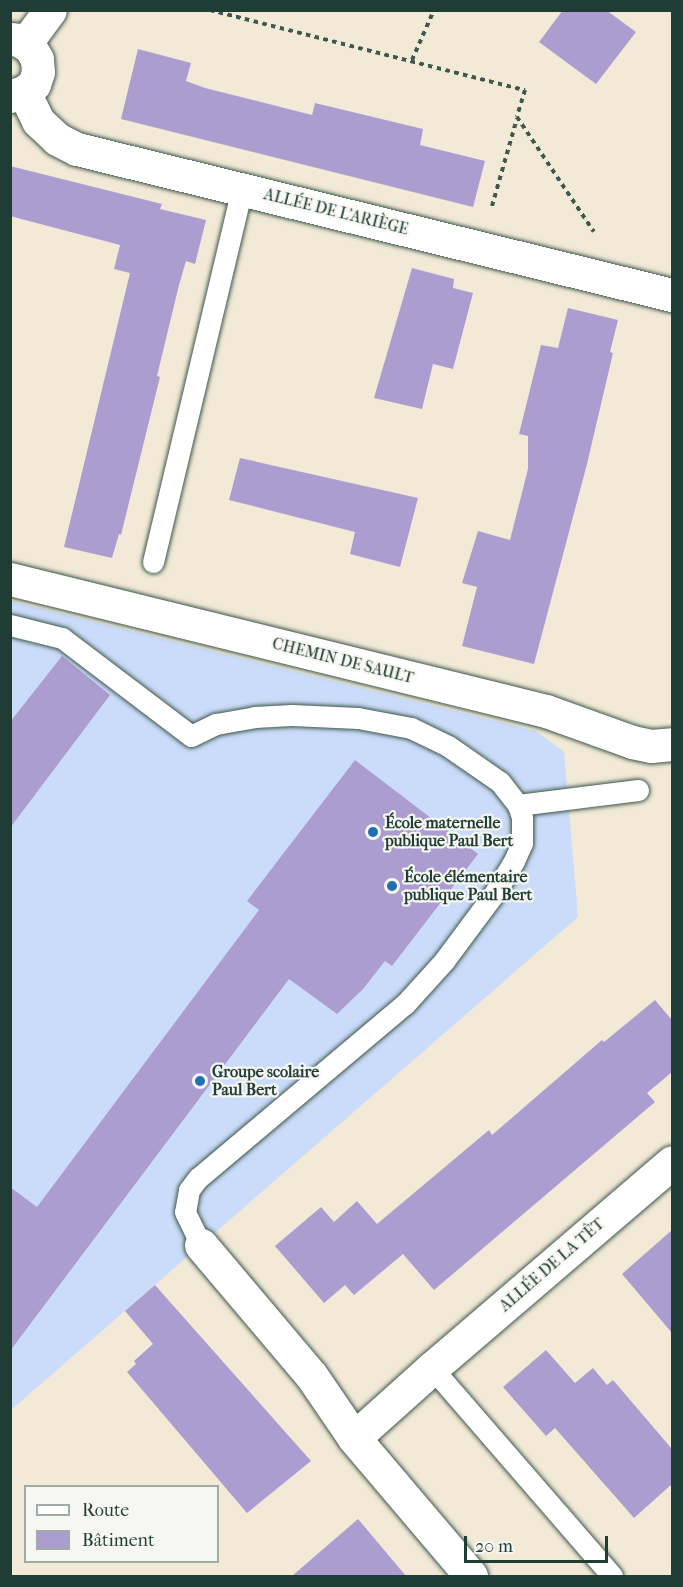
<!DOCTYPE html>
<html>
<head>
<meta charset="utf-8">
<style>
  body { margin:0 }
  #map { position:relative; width:683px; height:1587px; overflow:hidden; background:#f2ead7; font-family:"IM FELL French Canon",serif }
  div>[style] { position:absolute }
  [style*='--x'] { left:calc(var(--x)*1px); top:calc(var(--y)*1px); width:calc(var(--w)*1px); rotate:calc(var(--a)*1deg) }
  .built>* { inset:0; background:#cadcf9 }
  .building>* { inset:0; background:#ac9dd1 }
  .path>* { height:4px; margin-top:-2px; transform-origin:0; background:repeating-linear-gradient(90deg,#3f574c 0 4.5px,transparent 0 9px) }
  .roads { filter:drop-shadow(0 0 2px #3f574c) drop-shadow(0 0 2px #3f574c) }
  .lane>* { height:21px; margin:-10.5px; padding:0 10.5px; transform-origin:10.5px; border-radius:10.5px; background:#fff }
  .street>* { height:33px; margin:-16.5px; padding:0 16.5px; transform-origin:16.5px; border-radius:16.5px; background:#fff }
  .dots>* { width:16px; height:16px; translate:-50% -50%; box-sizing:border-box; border:3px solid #f6f6f2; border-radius:50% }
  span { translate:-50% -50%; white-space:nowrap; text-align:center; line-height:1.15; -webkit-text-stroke:4.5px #f6f6f2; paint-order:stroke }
  .street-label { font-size:16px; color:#1f3d34 }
  .poi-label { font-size:16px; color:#1f3d34; font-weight:700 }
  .left { translate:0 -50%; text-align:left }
  .frame { position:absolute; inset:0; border:12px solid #1f3d34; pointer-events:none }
  .legend { position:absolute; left:24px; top:1485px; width:195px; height:78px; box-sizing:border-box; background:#f6f6f2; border:2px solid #a0aca6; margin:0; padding:8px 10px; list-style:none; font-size:18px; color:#1f3d34 }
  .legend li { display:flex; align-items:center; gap:12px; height:30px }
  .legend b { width:30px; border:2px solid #a0aca6 }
  .scale { position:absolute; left:464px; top:1536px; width:144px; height:27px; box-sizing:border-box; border:3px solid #1f3d34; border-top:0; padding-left:8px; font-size:18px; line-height:21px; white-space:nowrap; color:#1f3d34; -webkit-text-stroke:4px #f6f6f2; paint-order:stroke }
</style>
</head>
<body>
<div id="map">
  <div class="built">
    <i style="clip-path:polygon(11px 601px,536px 731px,564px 752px,578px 917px,11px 1410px)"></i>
  </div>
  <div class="building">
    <i style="clip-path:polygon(563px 10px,606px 10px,636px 32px,596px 84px,539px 42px)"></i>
    <i style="clip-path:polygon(138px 49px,191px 63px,186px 81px,205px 88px,312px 115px,315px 103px,423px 129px,420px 145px,485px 161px,473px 207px,121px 119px)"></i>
    <i style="clip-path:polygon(10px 166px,162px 204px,160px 209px,206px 220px,195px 264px,186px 261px,179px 285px,157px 376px,160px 377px,121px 535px,119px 534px,112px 558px,64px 547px,130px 273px,114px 269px,120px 245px,10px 216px)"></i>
    <i style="clip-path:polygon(412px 268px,454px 279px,453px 288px,473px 293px,453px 369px,433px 364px,422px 409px,374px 398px)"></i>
    <i style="clip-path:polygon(568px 308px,618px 320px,610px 352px,613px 353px,587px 464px,534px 664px,462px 646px,477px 587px,462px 583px,478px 531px,510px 540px,528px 469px,528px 436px,519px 434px,541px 345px,558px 348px)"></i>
    <i style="clip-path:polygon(240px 458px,418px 498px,400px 567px,350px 554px,355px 532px,229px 500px)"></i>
    <i style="clip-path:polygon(62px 656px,110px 695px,10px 828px,10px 722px)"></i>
    <i style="clip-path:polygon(355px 760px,478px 854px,392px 966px,385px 961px,363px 989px,337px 1014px,289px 979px,10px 1351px,10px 1187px,37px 1207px,259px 910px,247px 901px)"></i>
    <i style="clip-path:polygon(655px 1000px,672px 1020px,672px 1072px,647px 1093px,655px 1102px,434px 1290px,403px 1254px,354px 1295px,345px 1285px,324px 1303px,275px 1246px,321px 1207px,334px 1222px,357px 1201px,377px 1224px,489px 1130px,492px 1135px,602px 1040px,604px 1042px)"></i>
    <i style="clip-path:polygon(672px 1230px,672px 1333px,622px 1274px)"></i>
    <i style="clip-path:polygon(155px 1285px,311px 1461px,247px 1513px,127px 1372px,136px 1364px,134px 1361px,153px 1344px,125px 1311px)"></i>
    <i style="clip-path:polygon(546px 1350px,575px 1383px,593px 1368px,607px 1385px,613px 1380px,672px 1449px,672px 1484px,634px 1518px,555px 1428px,546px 1436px,503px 1387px)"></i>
    <i style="clip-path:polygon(358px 1519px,406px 1576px,292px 1576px)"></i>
  </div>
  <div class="path">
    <i style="--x:210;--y:10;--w:325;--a:14.3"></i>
    <i style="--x:525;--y:90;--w:28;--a:107"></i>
    <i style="--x:517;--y:117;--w:138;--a:56.2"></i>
    <i style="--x:412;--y:60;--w:55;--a:-66.3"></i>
    <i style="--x:492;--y:206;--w:91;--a:-74.1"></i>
  </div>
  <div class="roads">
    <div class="lane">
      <i style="--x:153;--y:562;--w:383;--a:-76.6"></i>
      <i style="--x:10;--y:625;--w:54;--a:14"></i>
      <i style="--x:62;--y:638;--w:162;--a:37.2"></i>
      <i style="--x:191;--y:736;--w:28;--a:-26"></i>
      <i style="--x:216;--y:724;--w:39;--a:-10"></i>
      <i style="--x:254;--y:717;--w:38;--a:-3"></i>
      <i style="--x:292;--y:715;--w:66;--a:2.6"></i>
      <i style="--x:358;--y:718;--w:54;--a:10.7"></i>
      <i style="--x:411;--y:728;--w:41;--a:25.9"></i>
      <i style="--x:448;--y:746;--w:63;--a:34.7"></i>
      <i style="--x:500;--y:782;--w:29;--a:52"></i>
      <i style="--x:518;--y:805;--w:13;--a:72"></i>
      <i style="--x:522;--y:817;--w:26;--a:90"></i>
      <i style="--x:522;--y:843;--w:20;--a:114"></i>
      <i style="--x:514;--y:861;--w:35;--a:121"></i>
      <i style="--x:496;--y:891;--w:87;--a:126.6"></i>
      <i style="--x:444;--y:961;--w:57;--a:132.1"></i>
      <i style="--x:406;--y:1003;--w:272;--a:139.9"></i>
      <i style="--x:198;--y:1178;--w:15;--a:127"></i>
      <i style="--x:189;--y:1190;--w:22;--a:100"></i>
      <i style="--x:185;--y:1212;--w:37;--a:64"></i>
      <i style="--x:518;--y:805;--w:121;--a:-7.1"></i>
      <i style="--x:432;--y:1368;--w:275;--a:49.1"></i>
    </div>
    <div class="street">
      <i style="--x:10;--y:39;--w:9;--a:6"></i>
      <i style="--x:19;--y:40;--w:13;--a:32"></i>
      <i style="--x:30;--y:47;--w:14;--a:60"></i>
      <i style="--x:37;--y:59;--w:13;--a:86"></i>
      <i style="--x:38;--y:72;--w:13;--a:108"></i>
      <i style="--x:34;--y:84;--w:13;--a:141"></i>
      <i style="--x:24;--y:92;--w:15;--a:164"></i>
      <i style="--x:25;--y:44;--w:42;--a:-53.7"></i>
      <i style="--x:24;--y:92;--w:32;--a:64"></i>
      <i style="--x:38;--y:121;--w:26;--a:43"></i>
      <i style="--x:57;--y:139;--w:22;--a:27"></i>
      <i style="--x:77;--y:149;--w:613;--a:13.79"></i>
      <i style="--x:10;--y:579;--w:552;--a:13.83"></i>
      <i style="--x:546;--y:711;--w:91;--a:19.8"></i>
      <i style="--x:632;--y:742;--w:19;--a:12"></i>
      <i style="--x:651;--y:746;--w:21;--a:-5"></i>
      <i style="--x:201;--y:1245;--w:170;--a:49.8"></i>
      <i style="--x:311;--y:1375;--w:76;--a:55.7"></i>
      <i style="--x:354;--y:1438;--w:181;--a:49.7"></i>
      <i style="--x:354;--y:1438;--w:105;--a:-41.9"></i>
      <i style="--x:432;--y:1368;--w:316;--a:-40.6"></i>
    </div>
  </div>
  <div class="dots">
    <i style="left:373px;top:832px;background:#1f6fb2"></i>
    <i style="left:392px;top:886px;background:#1f6fb2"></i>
    <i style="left:200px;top:1081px;background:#1f6fb2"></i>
  </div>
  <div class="street-label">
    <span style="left:336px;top:212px;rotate:14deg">ALLÉE DE L'ARIÈGE</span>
    <span style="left:343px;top:661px;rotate:14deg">CHEMIN DE SAULT</span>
    <span style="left:552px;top:1265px;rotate:-41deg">ALLÉE DE LA TÊT</span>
  </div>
  <div class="poi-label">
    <span class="left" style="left:385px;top:832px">École maternelle<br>publique Paul Bert</span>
    <span class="left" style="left:404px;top:886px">École élémentaire<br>publique Paul Bert</span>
    <span class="left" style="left:212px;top:1081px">Groupe scolaire<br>Paul Bert</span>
  </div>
  <div class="frame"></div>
  <ul class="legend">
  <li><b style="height:8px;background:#fff"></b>Route</li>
  <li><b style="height:16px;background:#ac9dd1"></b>Bâtiment</li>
  </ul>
  <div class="scale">20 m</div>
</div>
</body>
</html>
